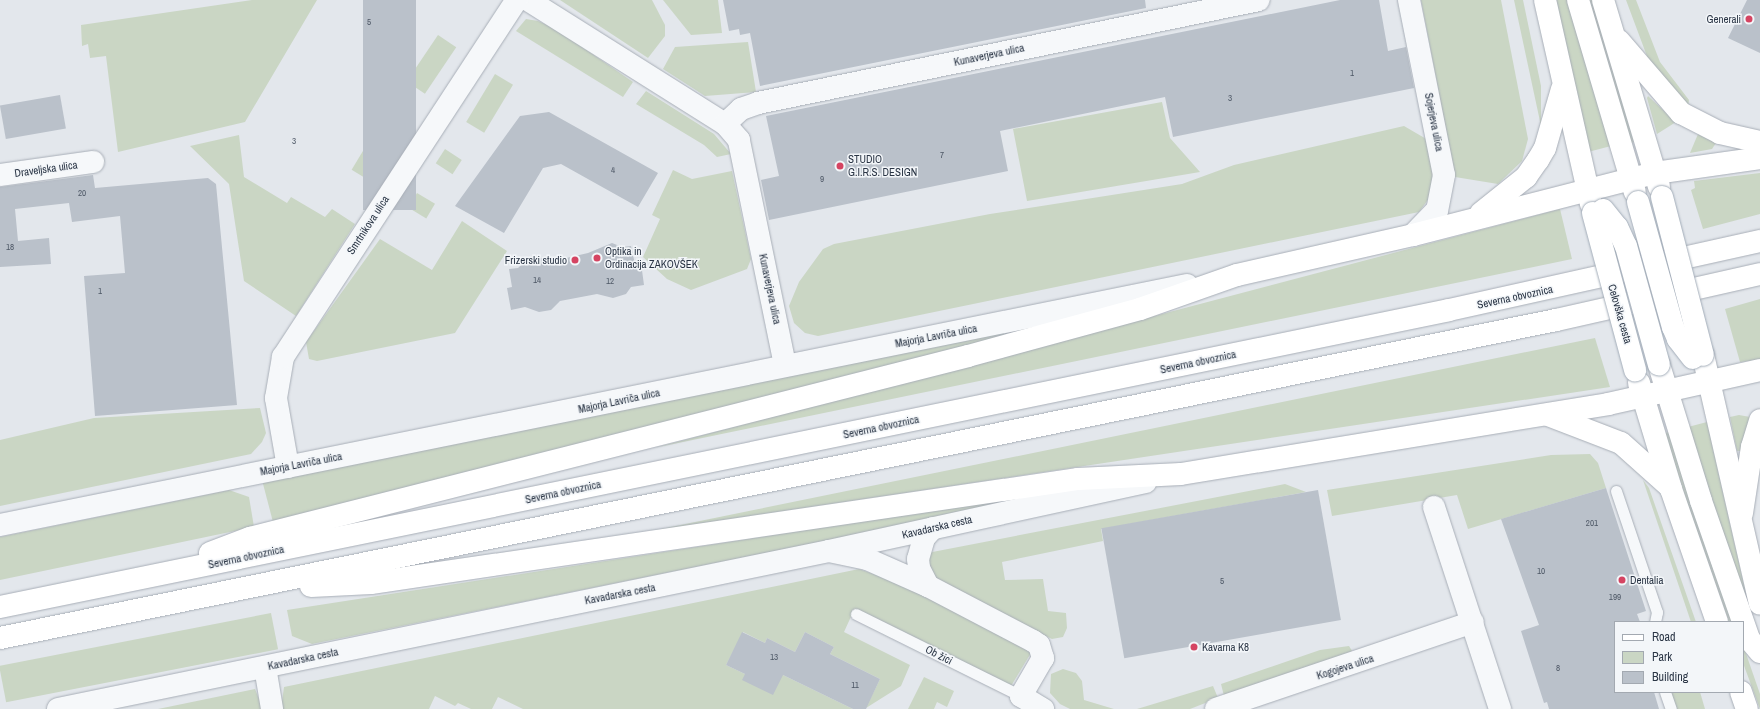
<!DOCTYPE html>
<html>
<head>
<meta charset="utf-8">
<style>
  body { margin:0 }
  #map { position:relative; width:1760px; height:709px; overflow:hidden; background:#e3e7ec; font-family:"Archivo Narrow",sans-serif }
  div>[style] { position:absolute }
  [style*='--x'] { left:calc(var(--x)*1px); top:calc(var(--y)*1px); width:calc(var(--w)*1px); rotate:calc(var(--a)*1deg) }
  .green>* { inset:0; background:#cad6c4; transform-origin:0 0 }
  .building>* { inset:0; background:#bac1ca; transform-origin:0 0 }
  .roads { filter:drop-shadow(0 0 1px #a8aeb7) drop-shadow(0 0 1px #a8aeb7) }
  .service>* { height:11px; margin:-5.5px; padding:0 5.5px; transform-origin:5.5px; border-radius:5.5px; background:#f6f8fa }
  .minor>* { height:22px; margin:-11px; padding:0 11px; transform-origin:11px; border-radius:11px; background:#f6f8fa }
  .tertiary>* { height:22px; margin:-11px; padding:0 11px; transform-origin:11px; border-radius:11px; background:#f6f8fa }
  .primary>* { height:22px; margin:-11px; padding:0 11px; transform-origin:11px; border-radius:11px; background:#fff }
  .trunk>* { height:22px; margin:-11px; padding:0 11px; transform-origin:11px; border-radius:11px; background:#fff }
  .bridges { filter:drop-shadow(0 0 1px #a2acb8) drop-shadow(0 0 1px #a2acb8) }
  .primary-bridge>* { height:22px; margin:-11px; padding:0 11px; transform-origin:11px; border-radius:11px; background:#fff }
  .dots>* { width:11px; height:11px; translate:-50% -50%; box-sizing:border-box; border:2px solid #f3f6f9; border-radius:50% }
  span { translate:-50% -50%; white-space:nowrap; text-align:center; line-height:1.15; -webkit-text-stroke:3px #f3f6f9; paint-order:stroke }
  .number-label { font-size:9px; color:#4e5866 }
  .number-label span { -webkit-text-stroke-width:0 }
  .poi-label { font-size:11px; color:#2a3545 }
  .right { translate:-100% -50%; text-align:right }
  .left { translate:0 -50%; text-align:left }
  .street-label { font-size:11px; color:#2a3545 }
  .legend { position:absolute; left:1614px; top:621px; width:130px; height:72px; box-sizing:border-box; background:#f3f6f9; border:1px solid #a3a9b1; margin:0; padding:5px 7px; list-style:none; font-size:12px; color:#2a3545 }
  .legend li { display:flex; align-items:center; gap:8px; height:20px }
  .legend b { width:20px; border:1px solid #a3a9b1 }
</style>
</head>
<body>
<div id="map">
  <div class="green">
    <i style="clip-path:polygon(252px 0,317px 0,245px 122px,118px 152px,106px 56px,90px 58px,88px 44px,82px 46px,81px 25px)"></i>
    <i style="clip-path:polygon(560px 0,652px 0,665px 25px,665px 36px,648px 58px)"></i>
    <i style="clip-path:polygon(663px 0,718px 0,722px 33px,691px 35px)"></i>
    <i style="clip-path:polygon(1421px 0,1501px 0,1528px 139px,1522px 161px,1498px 184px,1455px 177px)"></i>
    <i style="clip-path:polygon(1514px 0,1523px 0,1541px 86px,1541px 126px)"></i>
    <i style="clip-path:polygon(1556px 0,1568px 0,1611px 146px,1588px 152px)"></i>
    <i style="clip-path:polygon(1586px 0,1592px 0,1634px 142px,1631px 143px)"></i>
    <i style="clip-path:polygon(1626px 0,1636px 0,1660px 62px,1689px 100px,1688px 107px,1651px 67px)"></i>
    <i style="clip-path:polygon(526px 19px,538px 21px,556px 29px,633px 82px,623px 97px,516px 31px)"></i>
    <i style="left:438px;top:35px;width:22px;height:56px;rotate:34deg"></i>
    <i style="clip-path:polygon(748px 42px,756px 92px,705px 96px,663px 69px,675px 47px)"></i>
    <i style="left:495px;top:74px;width:21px;height:56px;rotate:31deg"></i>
    <i style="clip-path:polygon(646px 91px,714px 134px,731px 154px,717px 157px,704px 145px,636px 104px)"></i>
    <i style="clip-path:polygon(1648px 96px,1676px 122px,1657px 134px,1647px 98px)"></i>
    <i style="clip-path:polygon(1162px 102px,1170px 138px,1200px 172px,1027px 201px,1013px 129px)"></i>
    <i style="left:381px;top:121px;width:21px;height:57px;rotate:31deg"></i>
    <i style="clip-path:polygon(1404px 126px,1428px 140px,1434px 166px,1433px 193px,1419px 212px,818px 336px,805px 333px,794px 323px,789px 306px,799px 282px,823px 249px,834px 244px,990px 214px,1182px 184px,1234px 165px)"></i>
    <i style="clip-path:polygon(1698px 134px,1716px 143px,1712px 149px,1690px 153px)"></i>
    <i style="clip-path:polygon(239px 135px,244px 177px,287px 203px,291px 197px,325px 217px,332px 209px,355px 224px,296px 316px,244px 281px,229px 184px,190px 146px)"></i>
    <i style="left:445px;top:149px;width:20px;height:17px;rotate:33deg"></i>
    <i style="clip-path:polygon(673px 170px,692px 179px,732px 171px,751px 259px,747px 269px,691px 290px,667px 279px,643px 257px,660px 219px,652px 215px)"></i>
    <i style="clip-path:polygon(1760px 173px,1760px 214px,1703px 229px,1691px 190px,1695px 188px,1694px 181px)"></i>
    <i style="left:417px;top:193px;width:21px;height:17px;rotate:31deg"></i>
    <i style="clip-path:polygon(1560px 209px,1572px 259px,654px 448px)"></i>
    <i style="clip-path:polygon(462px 221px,507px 251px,455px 333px,317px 361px,309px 359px,306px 342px,380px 239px,432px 270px)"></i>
    <i style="clip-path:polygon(1760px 299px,1760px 360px,1740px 362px,1725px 309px)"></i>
    <i style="clip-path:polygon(1020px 329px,1018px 333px,273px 522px,262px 480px)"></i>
    <i style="clip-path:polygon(1595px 338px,1610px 387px,651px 531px)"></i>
    <i style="clip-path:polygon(260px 408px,266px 433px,262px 442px,251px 454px,0 506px,0 440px,94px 418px)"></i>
    <i style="clip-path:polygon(1739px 415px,1750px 417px,1742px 451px,1737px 451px,1730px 417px)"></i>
    <i style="clip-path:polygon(1707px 422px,1746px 594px,1744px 596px,1688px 427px)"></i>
    <i style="clip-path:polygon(1669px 432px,1735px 622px,1729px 622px,1687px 502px,1665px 433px)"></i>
    <i style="clip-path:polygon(1590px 454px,1598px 463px,1606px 488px,1468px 529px,1457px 495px,1332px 516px,1327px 490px,1551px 455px)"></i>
    <i style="clip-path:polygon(1643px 480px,1649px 488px,1696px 622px,1691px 622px)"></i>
    <i style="clip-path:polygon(1285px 484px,1306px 492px,1101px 529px,1103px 541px,1002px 562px,1005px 580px,1043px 579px,1048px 611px,1066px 613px,1067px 628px,1063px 637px,1052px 639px,964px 596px,932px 577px,922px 554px)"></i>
    <i style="clip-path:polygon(229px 490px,249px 497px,254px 527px,0 580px,0 537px)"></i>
    <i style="clip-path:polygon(1046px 493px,1049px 496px,312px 644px,292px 636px,287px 610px)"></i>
    <i style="clip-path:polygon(859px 569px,902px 584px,1022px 644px,1031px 653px,1011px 686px,854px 610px,844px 632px,910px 665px,901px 686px,866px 708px,880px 679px,830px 654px,834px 647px,805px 632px,795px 652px,767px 638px,765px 643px,743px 632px,726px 665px,745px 674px,783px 675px,853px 709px,523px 709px,498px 697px,492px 709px,471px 709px,458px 703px,455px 706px,435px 696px,429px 709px,281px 709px,284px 687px)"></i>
    <i style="left:271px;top:613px;width:37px;height:277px;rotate:79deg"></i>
    <i style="clip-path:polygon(1743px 645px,1760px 694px,1760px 709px,1743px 663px)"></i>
    <i style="clip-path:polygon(1349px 646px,1354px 654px,1224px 696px,1221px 684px,1320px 650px)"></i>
    <i style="clip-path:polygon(1063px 669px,1076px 673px,1082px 681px,1084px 700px,1114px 709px,1070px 709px,1060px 704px,1050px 693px,1051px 674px)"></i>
    <i style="clip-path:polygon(924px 677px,954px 691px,947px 707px,937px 702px,934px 709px,908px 709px)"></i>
    <i style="clip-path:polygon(1213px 686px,1218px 698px,1190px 709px,1137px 709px)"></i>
    <i style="clip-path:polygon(255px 689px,263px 709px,158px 709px)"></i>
    <i style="clip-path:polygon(1671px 692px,1700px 692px,1705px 709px,1676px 709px)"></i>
  </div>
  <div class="building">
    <i style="left:363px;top:0;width:53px;height:210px"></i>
    <i style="clip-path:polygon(723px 0,1145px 0,1146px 8px,760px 86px,750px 33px,740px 35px,739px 29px,729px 31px)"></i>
    <i style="clip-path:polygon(1340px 0,1379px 0,1388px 51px,1406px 47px,1414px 88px,1173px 137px,1165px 97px,1000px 131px,1008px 171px,769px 220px,761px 180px,779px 176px,766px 116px)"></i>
    <i style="clip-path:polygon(1747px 0,1760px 0,1760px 53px,1728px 38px)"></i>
    <i style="left:60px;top:95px;width:34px;height:61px;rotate:80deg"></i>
    <i style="clip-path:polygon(549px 112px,658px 173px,638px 207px,561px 164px,543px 168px,504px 233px,455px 206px,520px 116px)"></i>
    <i style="clip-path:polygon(93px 175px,95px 188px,208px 178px,216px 184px,237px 405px,95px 416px,84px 276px,125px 273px,120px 216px,72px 222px,69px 203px,15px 209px,18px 241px,49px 238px,51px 264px,0 267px,0 187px)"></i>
    <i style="clip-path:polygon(612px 243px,622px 247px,631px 246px,635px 264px,641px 263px,644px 285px,631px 287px,626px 294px,613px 298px,597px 294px,560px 301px,551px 310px,539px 312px,525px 307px,511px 310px,507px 288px,512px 287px,509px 269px,518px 268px,527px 259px,539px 257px,549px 262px,588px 253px)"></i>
    <i style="clip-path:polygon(1606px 488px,1646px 611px,1637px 614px,1640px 622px,1615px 622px,1615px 692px,1654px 692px,1659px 709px,1549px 709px,1547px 702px,1544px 703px,1521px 631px,1539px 625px,1501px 519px)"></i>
    <i style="left:1318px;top:490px;width:132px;height:220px;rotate:80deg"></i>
    <i style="clip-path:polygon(742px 632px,765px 643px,767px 638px,795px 652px,805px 632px,834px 647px,830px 654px,880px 679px,866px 709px,853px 709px,783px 675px,773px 695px,742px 680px,745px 674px,726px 665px)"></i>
  </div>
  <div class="roads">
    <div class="service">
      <i style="--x:1616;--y:491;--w:128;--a:71.3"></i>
      <i style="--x:1657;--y:612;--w:10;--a:101"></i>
      <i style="--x:856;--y:614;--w:184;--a:26.4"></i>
      <i style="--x:1665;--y:692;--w:18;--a:71"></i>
    </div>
    <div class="minor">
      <i style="--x:528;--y:0;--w:233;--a:32.2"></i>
      <i style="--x:1409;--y:0;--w:178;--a:78.7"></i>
      <i style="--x:1444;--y:175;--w:36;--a:101"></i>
      <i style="--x:1437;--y:210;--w:35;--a:134"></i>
      <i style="--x:0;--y:175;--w:94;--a:-8"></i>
      <i style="--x:785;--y:365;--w:230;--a:-101.6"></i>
      <i style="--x:739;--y:140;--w:21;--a:-131"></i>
      <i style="--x:725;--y:124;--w:22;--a:-43"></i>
      <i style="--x:741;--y:109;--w:18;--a:-19"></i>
      <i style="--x:758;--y:103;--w:511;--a:-11.62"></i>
      <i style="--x:288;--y:467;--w:70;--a:-99.9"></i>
      <i style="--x:276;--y:398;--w:42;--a:-80.3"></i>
      <i style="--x:283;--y:357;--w:427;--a:-56.8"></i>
      <i style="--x:1434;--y:507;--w:213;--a:71.9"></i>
      <i style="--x:829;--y:551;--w:39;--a:12"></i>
      <i style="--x:867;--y:559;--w:67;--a:23.9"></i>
      <i style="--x:928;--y:586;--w:119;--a:27.6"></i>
      <i style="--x:1033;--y:641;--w:7;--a:34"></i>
      <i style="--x:1039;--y:645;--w:14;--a:73"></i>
      <i style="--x:1043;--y:658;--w:44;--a:120.1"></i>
      <i style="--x:1021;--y:696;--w:26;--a:31"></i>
      <i style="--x:928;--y:586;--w:20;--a:-117"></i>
      <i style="--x:919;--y:568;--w:9;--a:-96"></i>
      <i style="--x:918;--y:559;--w:22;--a:-74"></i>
      <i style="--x:924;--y:538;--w:13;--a:-48"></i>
      <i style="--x:265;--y:667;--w:43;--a:80.5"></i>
      <i style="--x:1216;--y:709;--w:271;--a:-18.7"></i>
    </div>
    <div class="tertiary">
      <i style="--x:0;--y:525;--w:1211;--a:-11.43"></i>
      <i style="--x:58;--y:709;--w:787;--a:-11.58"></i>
      <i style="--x:829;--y:551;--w:324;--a:-12.3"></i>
    </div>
    <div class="primary">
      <i style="--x:1545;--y:0;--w:209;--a:77.3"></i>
      <i style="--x:1578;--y:0;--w:200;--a:73.5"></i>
      <i style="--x:1603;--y:0;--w:195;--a:73.3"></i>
      <i style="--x:1619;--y:41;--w:95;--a:49.3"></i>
      <i style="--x:1681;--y:113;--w:44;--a:27.1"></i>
      <i style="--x:1720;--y:133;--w:41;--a:12.7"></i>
      <i style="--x:1481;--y:213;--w:58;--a:-38.7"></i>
      <i style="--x:1526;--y:177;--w:21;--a:-55"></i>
      <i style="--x:1538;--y:160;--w:14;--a:-60"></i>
      <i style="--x:1545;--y:148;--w:61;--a:-73.9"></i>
      <i style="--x:1237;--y:275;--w:180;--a:-12.8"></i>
      <i style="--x:1413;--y:235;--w:250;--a:-14.4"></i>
      <i style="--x:1655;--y:173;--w:106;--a:-8.1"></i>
      <i style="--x:1703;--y:355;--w:255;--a:77.1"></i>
      <i style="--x:1659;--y:365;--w:142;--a:72.8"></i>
      <i style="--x:1701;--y:501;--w:146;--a:70.8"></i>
      <i style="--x:1749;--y:639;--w:17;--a:50"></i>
      <i style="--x:1639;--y:383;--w:111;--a:73.2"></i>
      <i style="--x:1671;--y:489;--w:141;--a:70.9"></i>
      <i style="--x:1548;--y:415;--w:78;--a:21"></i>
      <i style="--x:1621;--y:443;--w:63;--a:41.8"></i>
      <i style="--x:1181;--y:474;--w:433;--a:-9.3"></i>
      <i style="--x:1608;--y:404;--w:156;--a:-12.6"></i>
      <i style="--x:1742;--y:513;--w:67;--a:-81.4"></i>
      <i style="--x:1752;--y:447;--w:28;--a:-73"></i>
      <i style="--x:1741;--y:692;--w:18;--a:71"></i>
    </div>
    <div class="trunk">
      <i style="--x:210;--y:553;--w:43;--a:-20.6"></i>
      <i style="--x:250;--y:538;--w:741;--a:-14.22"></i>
      <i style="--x:968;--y:356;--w:178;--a:-15.3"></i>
      <i style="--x:1140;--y:309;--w:103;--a:-19.3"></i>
      <i style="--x:311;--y:586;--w:60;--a:-2.9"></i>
      <i style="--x:371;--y:583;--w:715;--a:-8.37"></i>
      <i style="--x:1078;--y:479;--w:103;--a:-2.8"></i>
      <i style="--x:0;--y:607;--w:1479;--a:-11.58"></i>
      <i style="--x:1449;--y:310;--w:319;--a:-12.5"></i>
      <i style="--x:0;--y:638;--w:1588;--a:-11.55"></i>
      <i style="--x:1556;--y:320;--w:209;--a:-12.7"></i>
    </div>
  </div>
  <div class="bridges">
    <div class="primary-bridge">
      <i style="--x:1662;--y:197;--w:163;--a:75.5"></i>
      <i style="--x:1638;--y:202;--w:130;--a:74.4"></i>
      <i style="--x:1673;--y:327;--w:13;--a:67"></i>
      <i style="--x:1678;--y:339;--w:24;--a:52"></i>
      <i style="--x:1603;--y:210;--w:22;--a:51"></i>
      <i style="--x:1617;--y:227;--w:21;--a:65"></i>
      <i style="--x:1626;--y:246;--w:123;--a:74.5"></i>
      <i style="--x:1593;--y:213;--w:163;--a:75"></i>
    </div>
  </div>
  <div class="dots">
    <i style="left:1749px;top:19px;background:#d54462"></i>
    <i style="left:840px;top:166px;background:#d54462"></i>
    <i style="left:597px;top:258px;background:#d54462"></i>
    <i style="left:575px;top:260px;background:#d54462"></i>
    <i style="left:1622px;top:580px;background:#d54462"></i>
    <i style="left:1194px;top:647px;background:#d54462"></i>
  </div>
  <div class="number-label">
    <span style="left:369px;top:22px">5</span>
    <span style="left:1352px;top:73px">1</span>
    <span style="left:1230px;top:98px">3</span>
    <span style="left:294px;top:141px">3</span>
    <span style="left:942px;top:155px">7</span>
    <span style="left:613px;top:170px">4</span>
    <span style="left:822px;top:179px">9</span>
    <span style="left:82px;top:193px">20</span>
    <span style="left:10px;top:247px">18</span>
    <span style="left:537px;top:280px">14</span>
    <span style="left:610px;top:281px">12</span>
    <span style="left:100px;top:291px">1</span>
    <span style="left:1592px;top:523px">201</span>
    <span style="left:1541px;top:571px">10</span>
    <span style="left:1222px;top:581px">5</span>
    <span style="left:1615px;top:597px">199</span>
    <span style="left:774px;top:657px">13</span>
    <span style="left:1558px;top:668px">8</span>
    <span style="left:855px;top:685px">11</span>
  </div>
  <div class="poi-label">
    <span class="right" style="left:1741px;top:19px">Generali</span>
    <span class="left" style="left:848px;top:166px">STUDIO<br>G.I.R.S. DESIGN</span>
    <span class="left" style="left:605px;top:258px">Optika in<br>Ordinacija ZAKOVŠEK</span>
    <span class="right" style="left:567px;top:260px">Frizerski studio</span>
    <span class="left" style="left:1630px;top:580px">Dentalia</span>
    <span class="left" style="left:1202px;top:647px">Kavarna K8</span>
  </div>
  <div class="street-label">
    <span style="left:989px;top:55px;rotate:-12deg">Kunaverjeva ulica</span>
    <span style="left:1434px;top:122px;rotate:79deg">Sojerjeva ulica</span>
    <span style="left:46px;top:169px;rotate:-8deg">Draveljska ulica</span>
    <span style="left:368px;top:225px;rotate:-57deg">Smrtnikova ulica</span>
    <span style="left:770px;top:289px;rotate:78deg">Kunaverjeva ulica</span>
    <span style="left:1515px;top:297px;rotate:-12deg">Severna obvoznica</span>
    <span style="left:1620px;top:314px;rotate:74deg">Celovška cesta</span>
    <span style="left:936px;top:336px;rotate:-11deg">Majorja Lavriča ulica</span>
    <span style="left:1198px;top:362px;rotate:-12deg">Severna obvoznica</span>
    <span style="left:619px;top:401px;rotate:-12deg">Majorja Lavriča ulica</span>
    <span style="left:881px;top:427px;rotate:-12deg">Severna obvoznica</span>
    <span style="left:301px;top:464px;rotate:-11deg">Majorja Lavriča ulica</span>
    <span style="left:563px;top:492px;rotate:-12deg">Severna obvoznica</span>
    <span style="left:937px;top:527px;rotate:-13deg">Kavadarska cesta</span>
    <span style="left:246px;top:557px;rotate:-12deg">Severna obvoznica</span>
    <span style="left:620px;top:594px;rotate:-11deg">Kavadarska cesta</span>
    <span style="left:939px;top:655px;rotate:27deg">Ob žici</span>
    <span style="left:303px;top:659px;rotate:-12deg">Kavadarska cesta</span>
    <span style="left:1345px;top:667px;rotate:-18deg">Kogojeva ulica</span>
  </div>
  <ul class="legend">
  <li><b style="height:5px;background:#fff"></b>Road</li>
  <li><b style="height:11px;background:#cad6c4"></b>Park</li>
  <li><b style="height:11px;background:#bac1ca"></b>Building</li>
  </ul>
</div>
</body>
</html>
